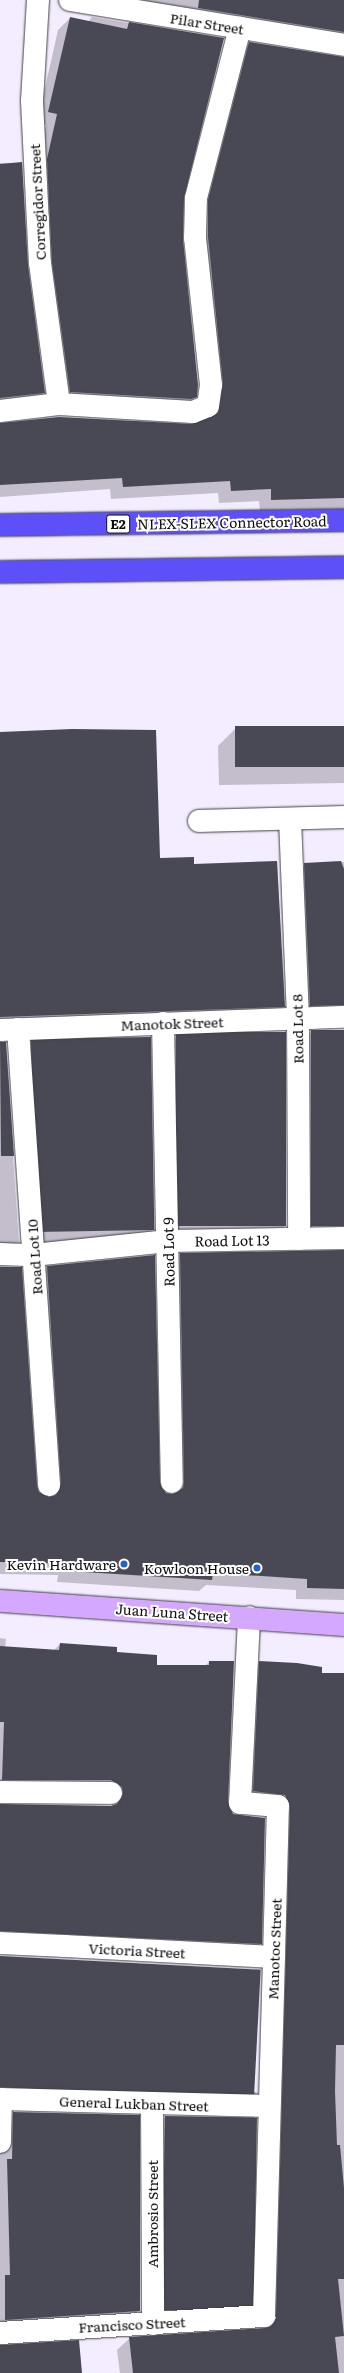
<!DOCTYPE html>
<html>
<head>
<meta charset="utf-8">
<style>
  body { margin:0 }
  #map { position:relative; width:344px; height:2373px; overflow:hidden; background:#f4edff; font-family:Literata,serif }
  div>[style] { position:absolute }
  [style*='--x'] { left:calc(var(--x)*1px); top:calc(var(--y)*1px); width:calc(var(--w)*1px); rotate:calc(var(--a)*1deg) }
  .shadow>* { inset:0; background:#0003 }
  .building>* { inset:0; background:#494956; transform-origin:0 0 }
  .roads { filter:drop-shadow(0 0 1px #404040) drop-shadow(0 0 1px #404040) }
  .pedestrian>* { height:22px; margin:-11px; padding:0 11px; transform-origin:11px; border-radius:11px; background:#fff }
  .minor>* { height:22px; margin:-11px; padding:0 11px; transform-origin:11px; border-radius:11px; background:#fff }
  .secondary>* { height:22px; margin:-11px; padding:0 11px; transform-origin:11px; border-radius:11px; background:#d4a8ff }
  .motorway>* { height:22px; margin:-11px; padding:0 11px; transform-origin:11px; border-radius:11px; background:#5e50f9 }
  .dots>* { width:11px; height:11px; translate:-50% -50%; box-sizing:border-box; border:2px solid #fff; border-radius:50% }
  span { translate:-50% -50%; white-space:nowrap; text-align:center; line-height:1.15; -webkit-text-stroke:4px #fff; paint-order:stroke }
  .shield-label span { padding:1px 3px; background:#fff; border:1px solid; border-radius:3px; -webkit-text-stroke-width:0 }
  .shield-label { font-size:13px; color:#0d0d0d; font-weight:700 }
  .street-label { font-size:14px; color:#0d0d0d }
  .poi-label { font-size:14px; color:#0d0d0d }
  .right { translate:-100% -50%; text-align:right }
</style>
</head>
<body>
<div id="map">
  <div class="shadow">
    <i style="clip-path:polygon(85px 0,344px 0,344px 57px,344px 53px)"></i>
    <i style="clip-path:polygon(92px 17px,223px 39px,182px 198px,182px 239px,196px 397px,184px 409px,58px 404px,36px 172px,46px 125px,37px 123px,58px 30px,70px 18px,88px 22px)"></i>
    <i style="clip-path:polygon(250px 43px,344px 58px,344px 511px,260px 512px,259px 501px,219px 503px,218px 493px,111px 499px,110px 489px,0 497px,0 423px,192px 425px,207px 419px,196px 250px,237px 55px)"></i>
    <i style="clip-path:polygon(0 163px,22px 163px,27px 265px,44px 393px,32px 405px,0 410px)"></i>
    <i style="clip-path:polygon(344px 727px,344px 783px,219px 785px,218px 746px,235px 729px)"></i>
    <i style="clip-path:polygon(0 733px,159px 859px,193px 865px,277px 862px,284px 1006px,272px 1018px,0 1028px)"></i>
    <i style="clip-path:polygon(344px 862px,344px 1027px,299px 1017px,293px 876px,305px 864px)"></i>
    <i style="clip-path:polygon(344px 1030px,344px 1600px,296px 1599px,296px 1590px,206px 1585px,199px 1591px,57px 1582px,58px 1575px,0 1574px,0 1266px,21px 1268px,38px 1493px,50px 1497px,35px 1279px,47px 1267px,159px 1483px,165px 1494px,173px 1494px,169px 1266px,180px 1254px,344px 1252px,344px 1244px,300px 1237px,299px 1043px,311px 1032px)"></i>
    <i style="clip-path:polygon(285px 1033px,285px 1226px,273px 1238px,168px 1240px,164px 1049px,176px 1037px)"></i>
    <i style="clip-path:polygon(0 1041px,5px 1043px,19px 1242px,7px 1253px,0 1254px)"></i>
    <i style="clip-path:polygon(32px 1042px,154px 1229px,142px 1241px,34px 1252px,20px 1054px)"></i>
    <i style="clip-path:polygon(0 1638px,6px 1639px,5px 1648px,54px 1650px,60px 1644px,116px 1653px,156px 1666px,205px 1666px,209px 1662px,226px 1803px,261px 1943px,249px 1956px,0 1943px,0 1806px,112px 1806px,110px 1799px,0 1792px)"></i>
    <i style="clip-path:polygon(260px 1662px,321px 1674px,344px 1675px,344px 2373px,120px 2373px,117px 2350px,130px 2338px,265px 2329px,279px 1819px,241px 1804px,247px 1674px)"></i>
    <i style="clip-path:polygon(0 1957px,257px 2093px,244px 2105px,0 2099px)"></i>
    <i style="clip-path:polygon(14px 2113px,139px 2311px,127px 2323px,0 2332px,0 2144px,1px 2125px)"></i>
    <i style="clip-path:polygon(165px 2117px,256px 2119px,251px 2304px,237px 2318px,152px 2323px,151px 2131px)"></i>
  </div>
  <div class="building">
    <i style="clip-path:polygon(199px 0,344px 0,344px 32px,198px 8px)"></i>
    <i style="clip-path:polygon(70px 17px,127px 29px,129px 22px,224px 38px,184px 198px,183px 239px,198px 385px,197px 397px,191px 399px,70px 392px,52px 262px,47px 159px,57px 114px,48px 112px)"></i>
    <i style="clip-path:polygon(249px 42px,344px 57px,344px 498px,271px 500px,271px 489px,231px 491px,230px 481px,123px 487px,122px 478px,0 485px,0 423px,59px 417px,192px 424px,218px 413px,223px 384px,208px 237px,208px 200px)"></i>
    <i style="clip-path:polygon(22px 162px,28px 265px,45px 393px,0 398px,0 164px)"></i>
    <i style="left:344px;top:726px;width:41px;height:109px;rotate:90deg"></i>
    <i style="clip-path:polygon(72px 729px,156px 730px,160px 858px,194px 857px,194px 864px,277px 861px,285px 1007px,0 1017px,0 732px)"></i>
    <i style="clip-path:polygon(341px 861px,344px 869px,344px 1005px,310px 1006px,304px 863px)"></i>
    <i style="left:344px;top:1030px;width:196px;height:33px;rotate:90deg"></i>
    <i style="left:286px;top:1032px;width:194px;height:110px;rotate:90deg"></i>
    <i style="left:151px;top:1037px;width:193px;height:120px;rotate:89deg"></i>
    <i style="clip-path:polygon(0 1042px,6px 1042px,14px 1156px,1px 1156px)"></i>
    <i style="clip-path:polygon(344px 1250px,344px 1589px,307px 1588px,307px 1579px,213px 1573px,212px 1580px,68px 1571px,69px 1564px,0 1562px,0 1267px,22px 1267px,37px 1486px,39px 1492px,49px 1497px,56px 1495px,61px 1484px,47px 1266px,155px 1255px,160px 1482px,166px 1493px,173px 1494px,183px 1488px,184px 1482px,180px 1253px)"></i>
    <i style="clip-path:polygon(60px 1643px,117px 1647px,117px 1652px,157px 1655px,157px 1665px,209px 1665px,209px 1661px,234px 1661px,228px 1802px,233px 1814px,265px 1818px,262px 1944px,0 1931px,0 1804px,111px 1806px,117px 1804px,123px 1794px,122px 1787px,111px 1780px,2px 1780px,4px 1722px,0 1722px,0 1646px,59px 1650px)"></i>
    <i style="clip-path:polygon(259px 1661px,297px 1663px,322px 1667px,322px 1673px,344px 1673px,344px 2045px,336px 2045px,335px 2091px,337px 2145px,340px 2145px,344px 2188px,344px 2279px,338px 2279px,344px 2336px,335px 2337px,339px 2373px,133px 2373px,129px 2337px,265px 2328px,271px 2326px,276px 2317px,290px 1806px,285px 1795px,253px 1791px)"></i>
    <i style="left:0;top:1956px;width:261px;height:131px;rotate:3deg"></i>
    <i style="clip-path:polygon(13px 2112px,140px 2115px,140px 2311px,5px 2320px,5px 2275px,10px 2275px,7px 2159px,12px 2159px)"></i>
    <i style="left:165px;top:2116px;width:92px;height:194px;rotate:1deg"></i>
    <i style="clip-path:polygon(79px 2340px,82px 2373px,0 2373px,0 2345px)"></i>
  </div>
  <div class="roads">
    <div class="pedestrian">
      <i style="--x:65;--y:1946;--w:209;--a:3"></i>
      <i style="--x:274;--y:1957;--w:151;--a:-88.5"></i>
      <i style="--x:278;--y:1806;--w:38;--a:-175"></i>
      <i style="--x:240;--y:1803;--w:186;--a:-87.2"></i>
      <i style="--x:0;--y:2142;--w:43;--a:-88.7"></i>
    </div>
    <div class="minor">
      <i style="--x:38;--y:0;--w:101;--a:93.4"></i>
      <i style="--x:32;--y:101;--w:162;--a:87.2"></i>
      <i style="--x:40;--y:263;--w:142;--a:82.3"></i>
      <i style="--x:70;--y:0;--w:278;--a:9.3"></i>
      <i style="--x:0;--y:411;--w:59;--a:-6.8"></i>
      <i style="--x:59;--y:404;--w:134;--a:3.4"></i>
      <i style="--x:193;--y:412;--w:16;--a:-22"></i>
      <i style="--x:208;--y:406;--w:21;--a:-82"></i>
      <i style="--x:211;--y:385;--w:148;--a:-96.2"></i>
      <i style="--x:195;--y:238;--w:40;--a:-88.6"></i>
      <i style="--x:196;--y:198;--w:176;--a:-75.5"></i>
      <i style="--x:290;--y:819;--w:199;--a:87.7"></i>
      <i style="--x:298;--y:1018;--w:221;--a:89.7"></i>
      <i style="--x:199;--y:821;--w:145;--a:-1.6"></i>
      <i style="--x:163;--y:1023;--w:459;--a:88.9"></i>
      <i style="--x:18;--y:1029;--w:457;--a:86.1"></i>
      <i style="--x:0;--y:1030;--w:344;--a:-2.2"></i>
      <i style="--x:0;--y:1254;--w:33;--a:2"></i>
      <i style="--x:33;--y:1255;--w:136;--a:-5.9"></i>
      <i style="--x:168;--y:1241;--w:176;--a:-1"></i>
      <i style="--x:0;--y:1792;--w:111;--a:0.5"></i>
      <i style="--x:0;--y:1943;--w:65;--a:2.6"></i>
      <i style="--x:0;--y:2099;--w:269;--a:1.5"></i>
      <i style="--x:152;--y:2104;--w:220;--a:89.7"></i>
      <i style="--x:0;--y:2333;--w:265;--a:-3.7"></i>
      <i style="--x:264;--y:2316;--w:359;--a:-88.4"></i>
    </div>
    <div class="secondary">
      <i style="--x:0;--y:1601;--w:345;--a:4"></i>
    </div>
    <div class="motorway">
      <i style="--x:0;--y:525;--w:344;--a:-0.8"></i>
      <i style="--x:0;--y:572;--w:344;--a:-0.8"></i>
    </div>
  </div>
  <div class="dots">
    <i style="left:124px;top:1564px;background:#2065c2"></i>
    <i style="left:257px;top:1568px;background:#2065c2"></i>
  </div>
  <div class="shield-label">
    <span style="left:118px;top:524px">E2</span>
  </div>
  <div class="street-label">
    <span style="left:207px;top:23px;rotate:9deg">Pilar Street</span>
    <span style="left:37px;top:202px;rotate:-93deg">Corregidor Street</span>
    <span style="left:232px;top:522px;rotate:-1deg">NLEX-SLEX Connector Road</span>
    <span style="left:172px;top:1023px;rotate:-2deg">Manotok Street</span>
    <span style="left:297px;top:1029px;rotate:-91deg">Road Lot 8</span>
    <span style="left:232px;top:1240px;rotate:-1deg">Road Lot 13</span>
    <span style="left:168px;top:1252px;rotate:-91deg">Road Lot 9</span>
    <span style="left:34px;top:1257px;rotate:-94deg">Road Lot 10</span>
    <span style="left:172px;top:1612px;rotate:4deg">Juan Luna Street</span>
    <span style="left:274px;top:1949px;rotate:-88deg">Manotoc Street</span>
    <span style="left:137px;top:1950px;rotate:3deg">Victoria Street</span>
    <span style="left:134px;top:2103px;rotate:2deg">General Lukban Street</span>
    <span style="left:152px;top:2214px;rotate:-90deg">Ambrosio Street</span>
    <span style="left:132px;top:2324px;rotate:-3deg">Francisco Street</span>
  </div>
  <div class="poi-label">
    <span class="right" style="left:116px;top:1564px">Kevin Hardware</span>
    <span class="right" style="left:249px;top:1568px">Kowloon House</span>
  </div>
</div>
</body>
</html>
